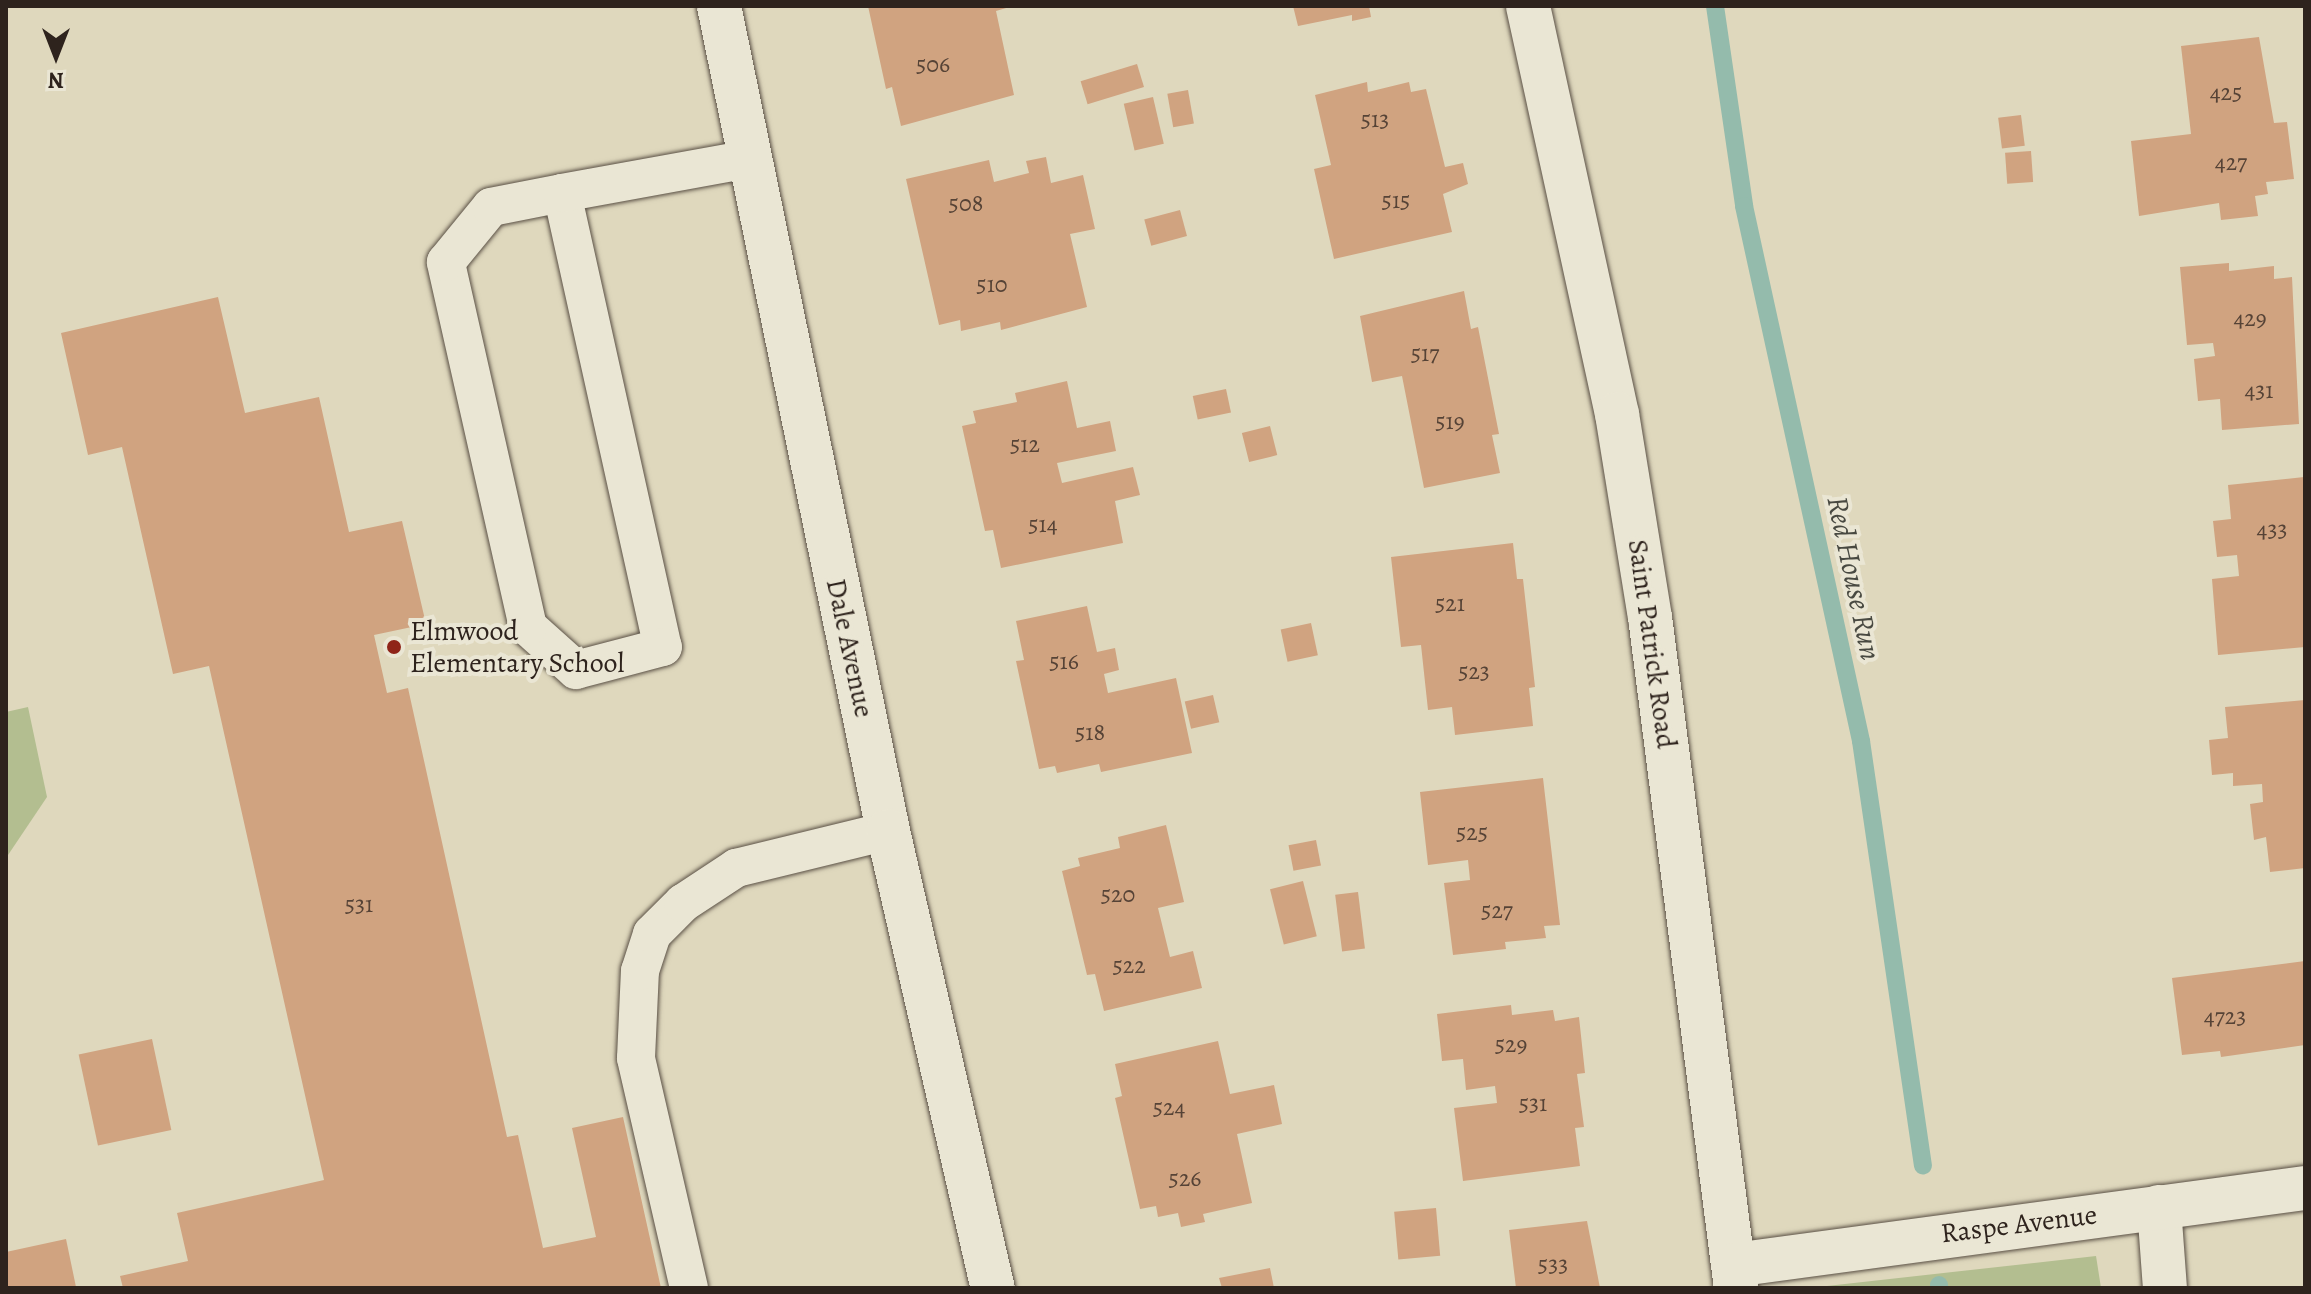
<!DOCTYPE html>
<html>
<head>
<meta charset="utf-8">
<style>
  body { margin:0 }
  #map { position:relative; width:2311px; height:1294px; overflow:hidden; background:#dfd8bd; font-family:Alegreya,serif }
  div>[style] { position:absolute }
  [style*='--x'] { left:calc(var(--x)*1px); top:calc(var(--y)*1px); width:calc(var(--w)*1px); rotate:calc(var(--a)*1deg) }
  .green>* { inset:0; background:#b3be90 }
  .stream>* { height:18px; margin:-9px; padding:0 9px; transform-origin:9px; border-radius:9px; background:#94bbac }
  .building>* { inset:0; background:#d0a380; transform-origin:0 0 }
  .roads { filter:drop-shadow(0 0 2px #5a5045) drop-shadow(0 0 2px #5a5045) }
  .lane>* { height:38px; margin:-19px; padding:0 19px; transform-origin:19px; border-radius:19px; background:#eae6d4 }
  .street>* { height:44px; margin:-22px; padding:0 22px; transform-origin:22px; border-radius:22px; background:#eae6d4 }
  .dots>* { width:22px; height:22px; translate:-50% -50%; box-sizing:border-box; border:4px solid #eae6d4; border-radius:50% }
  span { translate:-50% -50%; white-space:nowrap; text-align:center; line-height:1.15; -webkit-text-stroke:8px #eae6d4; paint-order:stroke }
  .number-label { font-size:24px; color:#564336 }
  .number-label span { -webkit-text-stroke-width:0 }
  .poi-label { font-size:28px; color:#2e231d }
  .left { translate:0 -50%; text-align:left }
  .street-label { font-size:28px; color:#2e231d }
  .water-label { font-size:30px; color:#484941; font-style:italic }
  .frame { position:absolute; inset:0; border:8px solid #2e231d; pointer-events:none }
  .north { position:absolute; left:16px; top:16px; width:80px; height:80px; -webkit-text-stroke:6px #eae6d4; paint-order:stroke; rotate:180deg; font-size:22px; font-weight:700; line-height:32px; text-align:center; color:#2e231d }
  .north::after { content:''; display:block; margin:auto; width:28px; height:36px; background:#2e231d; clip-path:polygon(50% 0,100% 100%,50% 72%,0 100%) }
</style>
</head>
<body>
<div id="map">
  <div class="green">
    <i style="clip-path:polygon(28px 707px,47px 797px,6px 858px,6px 712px)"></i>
    <i style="clip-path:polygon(2096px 1256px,2101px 1288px,1809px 1288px)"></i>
  </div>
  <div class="stream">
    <i style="--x:1715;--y:6;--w:202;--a:81.7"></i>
    <i style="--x:1744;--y:206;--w:548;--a:77.66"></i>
    <i style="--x:1861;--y:741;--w:429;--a:81.7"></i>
    <i style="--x:1939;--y:1285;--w:3;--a:90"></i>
  </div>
  <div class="building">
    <i style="clip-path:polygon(868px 6px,1013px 6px,996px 11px,1014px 95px,901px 126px,892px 87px,886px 89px)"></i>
    <i style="clip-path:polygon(1293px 6px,1369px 6px,1371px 17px,1352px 21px,1352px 15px,1298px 26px)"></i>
    <i style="clip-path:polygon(2259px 37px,2274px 123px,2287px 122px,2294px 179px,2266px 182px,2268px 194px,2255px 196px,2258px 216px,2221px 220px,2219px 203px,2139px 216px,2131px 141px,2191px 134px,2181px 46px)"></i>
    <i style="left:1137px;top:64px;width:24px;height:59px;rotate:73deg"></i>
    <i style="clip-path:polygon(1367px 82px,1368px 92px,1409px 82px,1411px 92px,1426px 89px,1445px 167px,1463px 163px,1468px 184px,1443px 194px,1452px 232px,1334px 259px,1314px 169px,1331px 165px,1315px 95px)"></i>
    <i style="left:1188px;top:90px;width:34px;height:21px;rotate:80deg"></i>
    <i style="left:1153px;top:97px;width:48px;height:30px;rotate:77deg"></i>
    <i style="left:2021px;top:115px;width:31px;height:23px;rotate:83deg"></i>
    <i style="left:2031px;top:151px;width:31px;height:26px;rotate:86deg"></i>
    <i style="clip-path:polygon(1046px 157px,1051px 183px,1083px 175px,1095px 229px,1070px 234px,1087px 307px,1001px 330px,1000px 322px,961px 331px,960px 320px,939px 325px,906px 179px,989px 160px,994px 182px,1029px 173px,1026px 161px)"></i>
    <i style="left:1180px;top:210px;width:27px;height:37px;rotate:75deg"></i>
    <i style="clip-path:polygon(2229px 263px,2229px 271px,2274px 266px,2274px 279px,2292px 277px,2299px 424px,2222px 430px,2220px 399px,2198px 401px,2194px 359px,2215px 356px,2213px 343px,2187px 345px,2180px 267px)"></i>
    <i style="clip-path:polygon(1464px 291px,1471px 329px,1478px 327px,1499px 434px,1492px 435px,1500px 473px,1424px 488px,1402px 376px,1372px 382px,1360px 316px)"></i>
    <i style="clip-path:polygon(218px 297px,245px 413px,319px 397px,349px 532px,402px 521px,426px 624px,374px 635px,387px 693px,408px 688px,507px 1137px,518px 1135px,543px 1248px,596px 1237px,572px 1128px,623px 1117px,661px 1288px,123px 1288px,120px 1276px,188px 1261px,177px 1213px,324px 1180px,209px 666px,173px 674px,122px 447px,88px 455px,61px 333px)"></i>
    <i style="clip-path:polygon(1067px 381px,1077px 428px,1110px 421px,1116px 451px,1057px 463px,1062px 483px,1133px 467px,1140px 495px,1115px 501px,1123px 543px,1001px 568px,993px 530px,985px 531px,962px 426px,976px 423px,973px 411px,1017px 402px,1015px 393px)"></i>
    <i style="left:1226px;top:389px;width:24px;height:34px;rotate:78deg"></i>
    <i style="left:1270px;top:426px;width:30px;height:29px;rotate:76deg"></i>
    <i style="clip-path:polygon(2304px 477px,2305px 647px,2218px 655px,2212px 579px,2239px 576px,2237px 555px,2217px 557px,2213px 521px,2231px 519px,2228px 485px)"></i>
    <i style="clip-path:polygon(1513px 543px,1517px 579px,1523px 579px,1535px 687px,1529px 688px,1533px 726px,1455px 735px,1452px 707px,1428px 710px,1421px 645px,1401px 647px,1391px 557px)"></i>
    <i style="clip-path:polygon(1087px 606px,1097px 652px,1115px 648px,1119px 670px,1104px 674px,1108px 693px,1176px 678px,1192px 753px,1101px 772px,1099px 764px,1057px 773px,1055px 766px,1039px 769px,1016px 661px,1024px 660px,1016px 621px)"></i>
    <i style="left:1311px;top:623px;width:33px;height:31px;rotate:78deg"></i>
    <i style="left:1213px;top:695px;width:28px;height:29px;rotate:77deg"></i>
    <i style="clip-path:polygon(2305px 700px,2305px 868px,2270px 872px,2266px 837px,2254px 840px,2250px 804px,2263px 802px,2262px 784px,2233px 786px,2233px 773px,2212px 775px,2209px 740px,2228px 738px,2225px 707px)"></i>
    <i style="clip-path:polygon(1543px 778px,1560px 925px,1544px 926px,1546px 938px,1505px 942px,1506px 949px,1453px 955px,1444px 883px,1470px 880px,1468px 860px,1428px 865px,1420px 792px)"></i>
    <i style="clip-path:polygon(1166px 825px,1184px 902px,1158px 908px,1170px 957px,1193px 951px,1202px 988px,1104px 1011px,1095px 974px,1087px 975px,1062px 871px,1080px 866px,1078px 858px,1120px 848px,1118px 837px)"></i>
    <i style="left:1316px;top:840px;width:26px;height:28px;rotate:79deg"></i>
    <i style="left:1303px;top:881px;width:57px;height:34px;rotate:76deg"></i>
    <i style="left:1358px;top:892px;width:57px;height:23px;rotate:83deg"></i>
    <i style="clip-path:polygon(2305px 961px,2305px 1045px,2221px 1057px,2220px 1051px,2182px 1055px,2172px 978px)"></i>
    <i style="clip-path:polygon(1511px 1005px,1512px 1015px,1553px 1010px,1555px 1021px,1579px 1017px,1585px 1073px,1577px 1074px,1584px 1127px,1575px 1128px,1580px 1166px,1463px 1181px,1454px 1108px,1497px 1103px,1495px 1086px,1466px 1090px,1463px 1059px,1442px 1061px,1437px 1014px)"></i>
    <i style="left:152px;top:1039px;width:93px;height:75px;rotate:78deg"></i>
    <i style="clip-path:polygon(1218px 1041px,1230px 1094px,1274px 1085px,1282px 1124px,1237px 1134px,1252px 1203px,1203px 1214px,1205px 1222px,1181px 1227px,1178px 1213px,1158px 1217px,1156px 1206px,1140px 1209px,1115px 1098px,1122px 1096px,1115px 1064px)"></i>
    <i style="left:1436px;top:1208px;width:48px;height:42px;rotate:85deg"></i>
    <i style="clip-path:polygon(1587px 1221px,1600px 1288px,1516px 1288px,1509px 1230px)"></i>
    <i style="clip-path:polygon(66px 1239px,76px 1287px,6px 1288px,6px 1252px)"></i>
    <i style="clip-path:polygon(1270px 1268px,1274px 1288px,1222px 1288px,1219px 1278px)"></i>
  </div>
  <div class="roads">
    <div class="lane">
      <i style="--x:562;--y:193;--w:465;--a:77.5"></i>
      <i style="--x:663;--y:647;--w:90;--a:165.2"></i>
      <i style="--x:576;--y:670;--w:64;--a:-138.1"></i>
      <i style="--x:528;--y:627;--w:374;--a:-102.7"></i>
      <i style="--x:446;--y:262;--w:71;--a:-50.7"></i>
      <i style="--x:491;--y:207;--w:72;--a:-11.2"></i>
      <i style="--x:562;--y:193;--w:191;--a:-10.3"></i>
      <i style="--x:689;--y:1288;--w:236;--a:-103"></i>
      <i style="--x:636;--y:1058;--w:87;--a:-87.4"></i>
      <i style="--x:640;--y:971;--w:39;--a:-72"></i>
      <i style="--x:652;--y:934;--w:44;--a:-45"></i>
      <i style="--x:683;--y:903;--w:64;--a:-33.4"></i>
      <i style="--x:736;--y:868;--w:156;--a:-13.7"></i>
    </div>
    <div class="street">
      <i style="--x:719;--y:6;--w:842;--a:78.42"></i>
      <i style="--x:888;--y:831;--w:469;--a:77.1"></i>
      <i style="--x:1528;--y:6;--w:418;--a:77.7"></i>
      <i style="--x:1617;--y:414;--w:206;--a:80.8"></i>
      <i style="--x:1650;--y:617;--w:676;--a:82.7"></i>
      <i style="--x:2159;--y:1207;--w:81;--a:85.8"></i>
      <i style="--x:1734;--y:1265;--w:576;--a:-7.68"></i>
    </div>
  </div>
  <div class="dots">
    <i style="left:394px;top:647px;background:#8f2418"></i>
  </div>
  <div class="number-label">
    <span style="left:933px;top:65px">506</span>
    <span style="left:2226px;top:93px">425</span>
    <span style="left:1375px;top:120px">513</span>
    <span style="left:2231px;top:163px">427</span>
    <span style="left:1396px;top:201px">515</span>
    <span style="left:966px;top:204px">508</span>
    <span style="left:992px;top:285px">510</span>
    <span style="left:2250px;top:319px">429</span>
    <span style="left:1425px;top:354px">517</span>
    <span style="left:2259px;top:391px">431</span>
    <span style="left:1450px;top:422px">519</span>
    <span style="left:1025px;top:445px">512</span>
    <span style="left:1043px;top:525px">514</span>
    <span style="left:2272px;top:530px">433</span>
    <span style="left:1450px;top:604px">521</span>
    <span style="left:1064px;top:662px">516</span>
    <span style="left:1474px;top:672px">523</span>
    <span style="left:1090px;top:733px">518</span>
    <span style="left:1472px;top:833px">525</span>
    <span style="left:1118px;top:895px">520</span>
    <span style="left:359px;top:905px">531</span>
    <span style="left:1497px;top:911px">527</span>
    <span style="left:1129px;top:966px">522</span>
    <span style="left:2225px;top:1017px">4723</span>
    <span style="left:1511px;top:1045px">529</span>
    <span style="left:1533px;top:1104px">531</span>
    <span style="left:1169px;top:1108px">524</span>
    <span style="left:1185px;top:1179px">526</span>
    <span style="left:1553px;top:1265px">533</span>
  </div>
  <div class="poi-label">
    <span class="left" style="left:410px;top:647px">Elmwood<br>Elementary School</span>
  </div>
  <div class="street-label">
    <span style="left:1652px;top:644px;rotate:82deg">Saint Patrick Road</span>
    <span style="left:850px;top:648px;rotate:78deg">Dale Avenue</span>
    <span style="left:2019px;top:1224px;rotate:-7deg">Raspe Avenue</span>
  </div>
  <div class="water-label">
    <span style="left:1854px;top:578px;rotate:78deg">Red House Run</span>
  </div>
  <div class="frame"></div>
  <div class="north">N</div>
</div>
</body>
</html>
